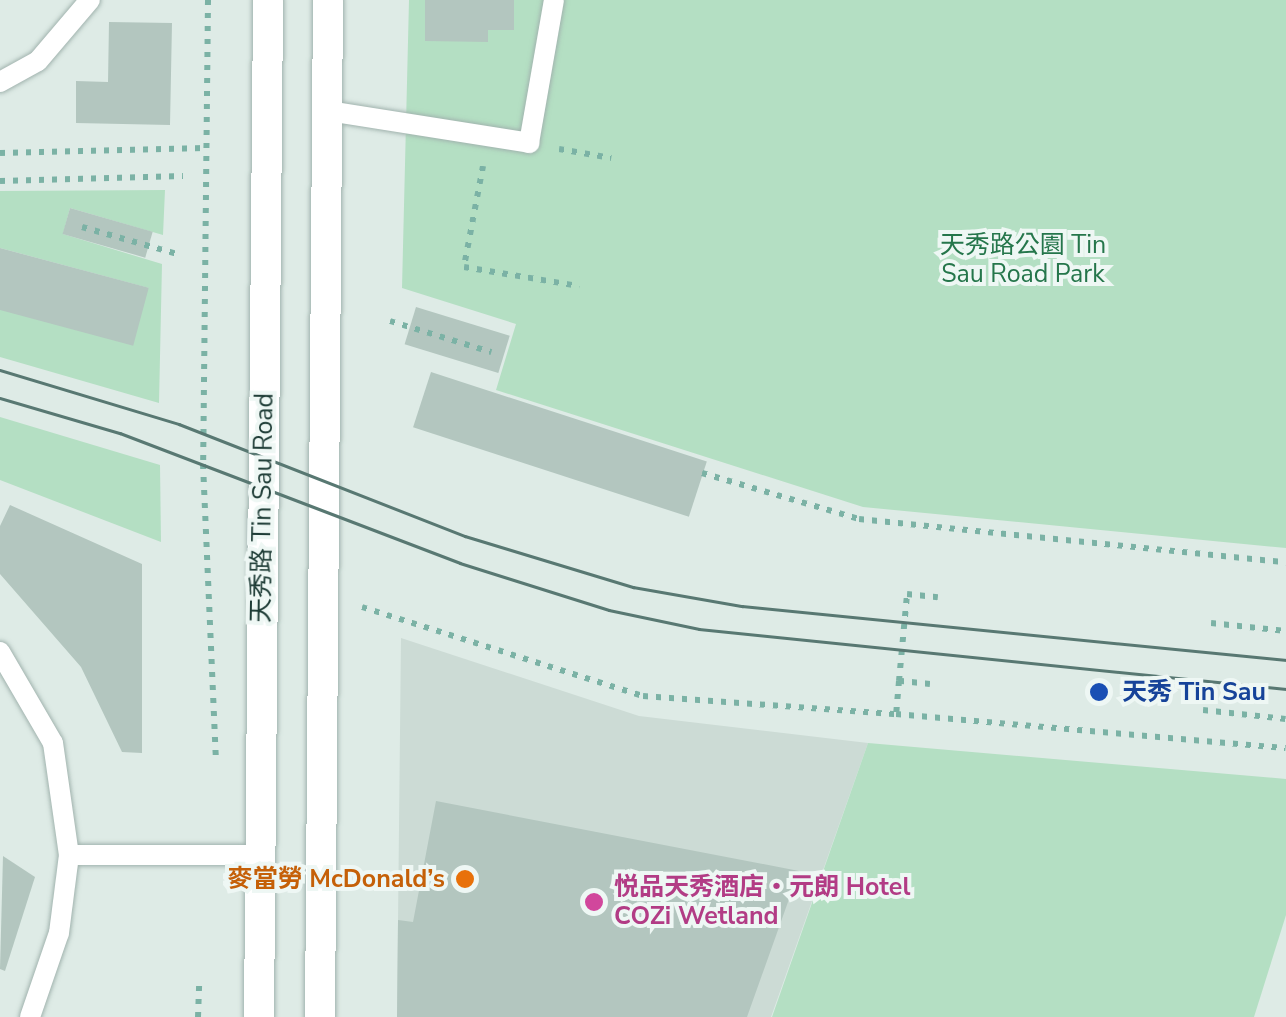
<!DOCTYPE html>
<html>
<head>
<meta charset="utf-8">
<style>
  body { margin:0 }
  #map { position:relative; width:1286px; height:1017px; overflow:hidden; background:#deebe6; font-family:"Nunito Sans","Noto Sans TC",sans-serif }
  div>[style] { position:absolute }
  [style*='--x'] { left:calc(var(--x)*1px); top:calc(var(--y)*1px); width:calc(var(--w)*1px); rotate:calc(var(--a)*1deg) }
  .built>* { inset:0; background:#ccdbd5 }
  .green>* { inset:0; background:#b4dfc3 }
  .building>* { inset:0; background:#b3c6bf; transform-origin:0 0 }
  .path>* { height:6px; margin-top:-3px; transform-origin:0; background:repeating-linear-gradient(90deg,#7bb2a5 0 5px,transparent 0 13px) }
  .roads { filter:drop-shadow(0 0 2px #a1b3ae) drop-shadow(0 0 2px #a1b3ae) }
  .lane>* { height:20px; margin:-10px; padding:0 10px; transform-origin:10px; border-radius:10px; background:#fff }
  .secondary>* { height:30px; margin:-15px; padding:0 15px; transform-origin:15px; border-radius:15px; background:#fff }
  .tram>* { height:2.5px; margin:-1.25px; padding:0 1.25px; transform-origin:1.25px; border-radius:1.25px; background:#587872 }
  .dots>* { width:28px; height:28px; translate:-50% -50%; box-sizing:border-box; border:5px solid #eef7f4; border-radius:50% }
  span { translate:-50% -50%; white-space:nowrap; text-align:center; line-height:1.15; -webkit-text-stroke:8px #eef7f4; paint-order:stroke }
  .park-label { font-size:25px; color:#25764b }
  .street-label { font-size:25px; color:#1e3c36 }
  .transit-label { font-size:25px; color:#164399; font-weight:700 }
  .left { translate:0 -50%; text-align:left }
  .food-label { font-size:25px; color:#c56008; font-weight:700 }
  .right { translate:-100% -50%; text-align:right }
  .hotel-label { font-size:25px; color:#b23c85; font-weight:700 }
</style>
</head>
<body>
<div id="map">
  <div class="built">
    <i style="clip-path:polygon(401px 638px,639px 716px,868px 743px,771px 1017px,397px 1017px)"></i>
  </div>
  <div class="green">
    <i style="clip-path:polygon(409px 0,1286px 0,1286px 548px,863px 507px,496px 390px,516px 324px,402px 288px)"></i>
    <i style="clip-path:polygon(165px 190px,163px 235px,70px 208px,63px 234px,162px 264px,159px 403px,0 357px,0 308px,149px 288px,0 248px,0 191px)"></i>
    <i style="clip-path:polygon(0 417px,160px 465px,161px 542px,0 480px)"></i>
    <i style="clip-path:polygon(868px 743px,1286px 779px,1286px 915px,1254px 1017px,772px 1017px)"></i>
  </div>
  <div class="building">
    <i style="clip-path:polygon(425px 0,514px 0,514px 30px,488px 30px,488px 42px,425px 41px)"></i>
    <i style="clip-path:polygon(109px 22px,172px 23px,170px 125px,76px 123px,76px 81px,108px 82px)"></i>
    <i style="left:70px;top:208px;width:86px;height:27px;rotate:16deg"></i>
    <i style="left:0;top:248px;width:154px;height:60px;rotate:15deg"></i>
    <i style="left:416px;top:307px;width:98px;height:39px;rotate:17deg"></i>
    <i style="left:431px;top:372px;width:290px;height:58px;rotate:18deg"></i>
    <i style="clip-path:polygon(10px 505px,142px 564px,142px 753px,122px 752px,81px 667px,0 574px,0 526px)"></i>
    <i style="clip-path:polygon(436px 801px,799px 871px,747px 1017px,397px 1017px,398px 920px,413px 922px)"></i>
    <i style="clip-path:polygon(3px 856px,35px 877px,5px 971px,0 969px)"></i>
  </div>
  <div class="path">
    <i style="--x:208;--y:0;--w:464;--a:90.6"></i>
    <i style="--x:203;--y:464;--w:299;--a:87.5"></i>
    <i style="--x:559;--y:149;--w:53;--a:9.8"></i>
    <i style="--x:0;--y:153;--w:205;--a:-1.4"></i>
    <i style="--x:483;--y:166;--w:103;--a:100.7"></i>
    <i style="--x:464;--y:267;--w:117;--a:9.4"></i>
    <i style="--x:0;--y:181;--w:183;--a:-1.6"></i>
    <i style="--x:82;--y:227;--w:103;--a:15.8"></i>
    <i style="--x:390;--y:321;--w:106;--a:17.1"></i>
    <i style="--x:702;--y:473;--w:164;--a:16.3"></i>
    <i style="--x:859;--y:519;--w:429;--a:5.8"></i>
    <i style="--x:362;--y:607;--w:295;--a:17.6"></i>
    <i style="--x:643;--y:696;--w:254;--a:4.1"></i>
    <i style="--x:1211;--y:623;--w:75;--a:6.1"></i>
    <i style="--x:899;--y:681;--w:33;--a:95"></i>
    <i style="--x:896;--y:714;--w:391;--a:5"></i>
    <i style="--x:930;--y:684;--w:31;--a:-174"></i>
    <i style="--x:899;--y:681;--w:87;--a:-84.7"></i>
    <i style="--x:907;--y:594;--w:31;--a:6"></i>
    <i style="--x:1203;--y:710;--w:83;--a:6.2"></i>
    <i style="--x:198;--y:1017;--w:33;--a:-88"></i>
  </div>
  <div class="roads">
    <div class="lane">
      <i style="--x:0;--y:82;--w:43;--a:-28.9"></i>
      <i style="--x:38;--y:61;--w:80;--a:-49.6"></i>
      <i style="--x:328;--y:111;--w:204;--a:9"></i>
      <i style="--x:529;--y:143;--w:145;--a:-80.1"></i>
      <i style="--x:0;--y:652;--w:105;--a:59.8"></i>
      <i style="--x:53;--y:743;--w:113;--a:81.9"></i>
      <i style="--x:69;--y:855;--w:191;--a:0"></i>
      <i style="--x:30;--y:1017;--w:89;--a:-71"></i>
      <i style="--x:59;--y:933;--w:79;--a:-82.7"></i>
    </div>
    <div class="secondary">
      <i style="--x:259;--y:1017;--w:1017;--a:-89.49"></i>
      <i style="--x:320;--y:1017;--w:1017;--a:-89.55"></i>
    </div>
  </div>
  <div class="tram">
    <i style="--x:0;--y:370;--w:187;--a:16.8"></i>
    <i style="--x:179;--y:424;--w:307;--a:21.4"></i>
    <i style="--x:465;--y:536;--w:176;--a:16.9"></i>
    <i style="--x:633;--y:587;--w:111;--a:9.9"></i>
    <i style="--x:742;--y:606;--w:547;--a:5.67"></i>
    <i style="--x:0;--y:398;--w:125;--a:16.3"></i>
    <i style="--x:120;--y:433;--w:364;--a:20.9"></i>
    <i style="--x:460;--y:563;--w:156;--a:17.5"></i>
    <i style="--x:609;--y:610;--w:92;--a:11.9"></i>
    <i style="--x:699;--y:629;--w:590;--a:5.84"></i>
  </div>
  <div class="dots">
    <i style="left:1099px;top:692px;background:#1a4fb4"></i>
    <i style="left:465px;top:879px;background:#e8710a"></i>
    <i style="left:594px;top:902px;background:#d1479c"></i>
  </div>
  <div class="park-label">
    <span style="left:1023px;top:260px">天秀路公園 Tin<br>Sau Road Park</span>
  </div>
  <div class="street-label">
    <span style="left:263px;top:508px;rotate:-89deg">天秀路 Tin Sau Road</span>
  </div>
  <div class="transit-label">
    <span class="left" style="left:1122px;top:692px">天秀 Tin Sau</span>
  </div>
  <div class="food-label">
    <span class="right" style="left:445px;top:879px">麥當勞 McDonald’s</span>
  </div>
  <div class="hotel-label">
    <span class="left" style="left:614px;top:902px">悦品天秀酒店‧元朗 Hotel<br>COZi Wetland</span>
  </div>
</div>
</body>
</html>
